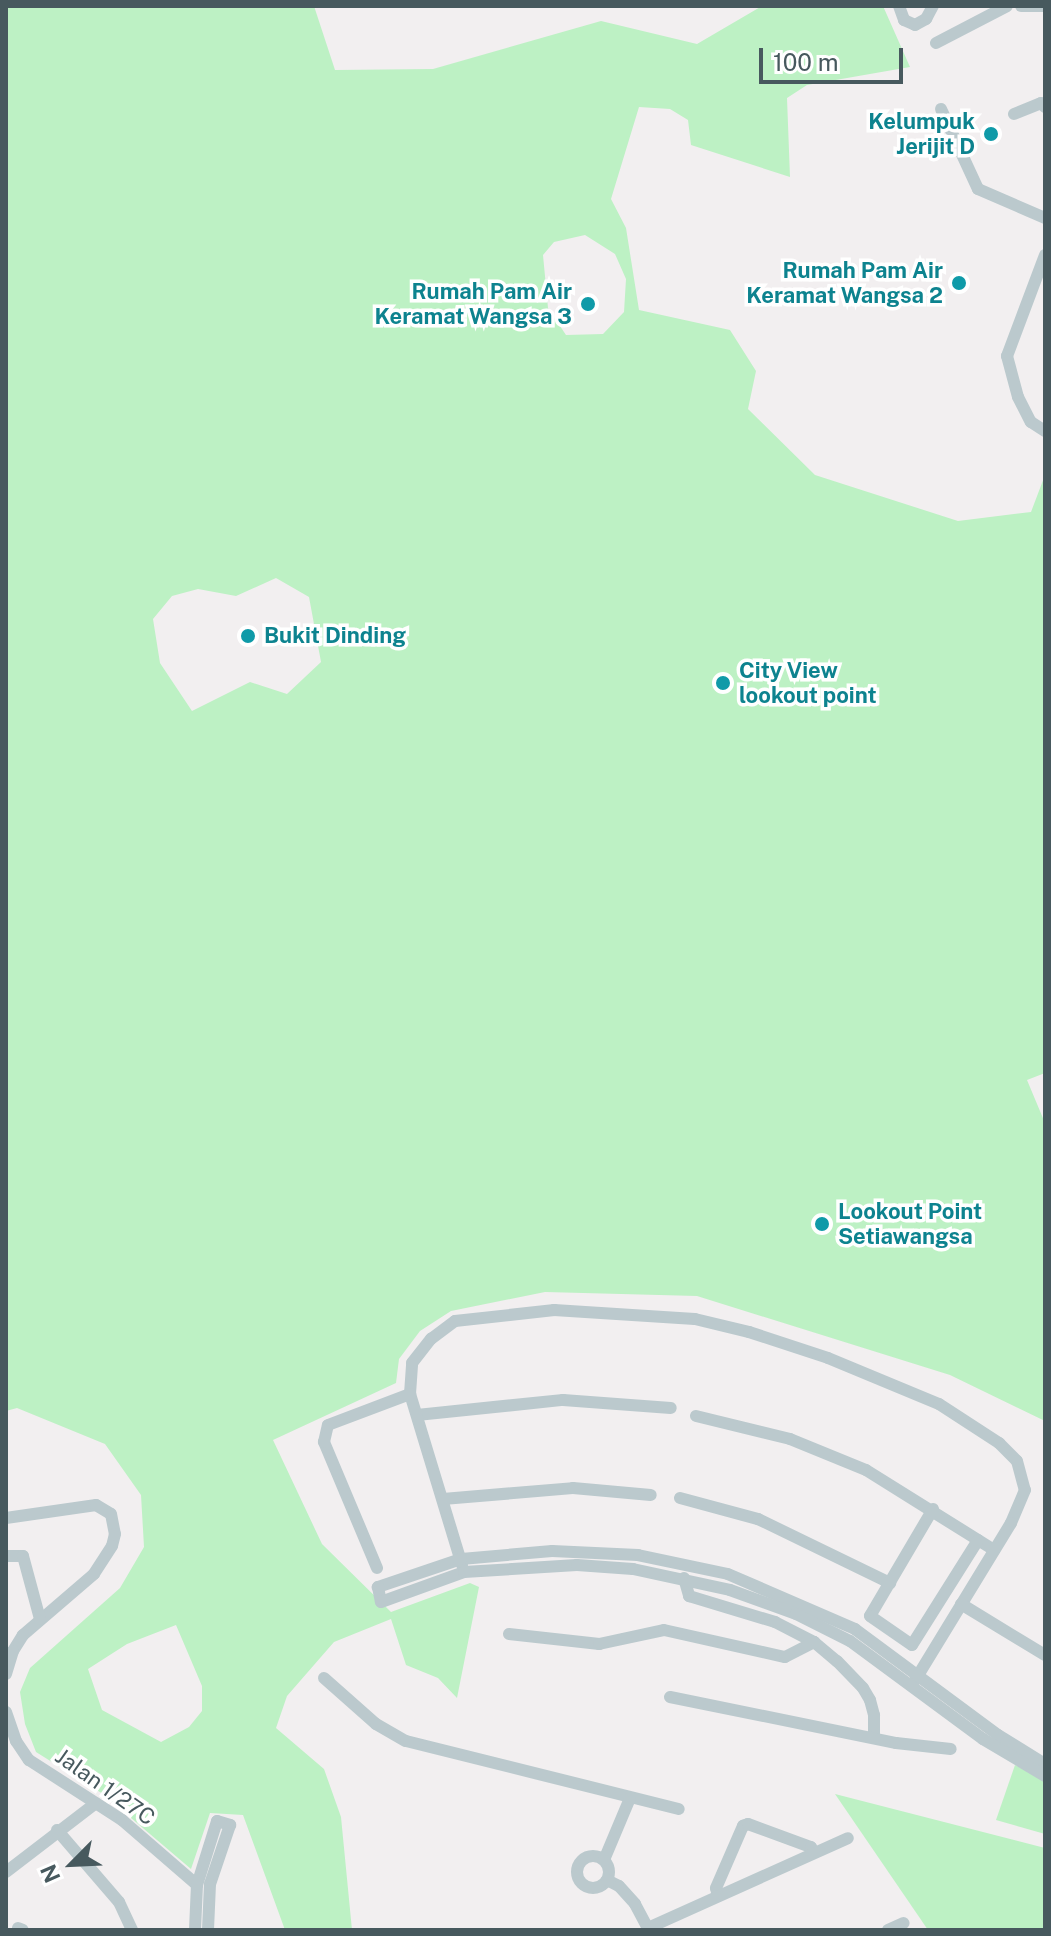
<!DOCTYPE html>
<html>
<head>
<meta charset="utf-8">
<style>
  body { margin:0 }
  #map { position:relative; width:1051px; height:1936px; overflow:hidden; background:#f2eff0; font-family:"Public Sans",sans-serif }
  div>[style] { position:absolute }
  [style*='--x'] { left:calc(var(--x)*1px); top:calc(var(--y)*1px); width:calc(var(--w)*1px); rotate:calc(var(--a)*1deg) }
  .green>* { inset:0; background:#bdf1c4 }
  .minor>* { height:12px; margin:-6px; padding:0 6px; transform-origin:6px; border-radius:6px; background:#bbc9cd }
  .minor>.ring { margin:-6px; padding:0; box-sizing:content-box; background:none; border:12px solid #bbc9cd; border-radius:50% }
  .dots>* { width:22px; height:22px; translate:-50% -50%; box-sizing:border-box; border:4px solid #fff; border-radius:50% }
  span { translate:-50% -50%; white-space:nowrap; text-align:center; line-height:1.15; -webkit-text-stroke:7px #fff; paint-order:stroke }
  .culture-label { font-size:22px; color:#0d838f; font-weight:700 }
  .right { translate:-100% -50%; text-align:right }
  .left { translate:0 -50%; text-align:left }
  .street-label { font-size:22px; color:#47595e }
  .frame { position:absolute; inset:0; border:8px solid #47595e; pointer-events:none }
  .north { position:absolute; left:32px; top:1824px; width:80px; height:80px; -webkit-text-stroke:6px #fff; paint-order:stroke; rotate:246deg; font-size:22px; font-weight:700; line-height:32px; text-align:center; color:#47595e }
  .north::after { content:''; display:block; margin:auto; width:28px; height:36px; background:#47595e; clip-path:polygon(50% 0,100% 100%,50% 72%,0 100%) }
  .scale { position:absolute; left:759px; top:48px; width:144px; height:36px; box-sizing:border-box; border:4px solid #47595e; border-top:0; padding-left:10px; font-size:24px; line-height:28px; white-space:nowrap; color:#47595e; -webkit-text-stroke:6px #fff; paint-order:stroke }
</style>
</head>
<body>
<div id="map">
  <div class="green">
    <i style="clip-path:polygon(evenodd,6px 6px,314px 6px,335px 70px,433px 69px,601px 21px,697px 44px,762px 6px,883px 6px,910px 67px,807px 85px,787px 98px,790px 177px,691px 145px,688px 120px,670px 109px,639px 107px,611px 199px,626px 228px,639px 310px,730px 330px,756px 371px,748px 409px,815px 475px,958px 521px,1031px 512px,1045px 475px,1045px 1073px,1027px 1080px,1045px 1123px,1045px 1421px,950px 1375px,697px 1296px,545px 1292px,451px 1311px,420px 1331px,399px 1359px,396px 1383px,273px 1440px,322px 1544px,391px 1612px,470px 1583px,479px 1587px,457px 1698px,438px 1678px,406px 1665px,391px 1619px,334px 1642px,287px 1696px,276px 1728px,324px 1769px,341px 1817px,352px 1930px,285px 1930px,243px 1815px,210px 1813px,191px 1869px,103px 1794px,36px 1752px,25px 1724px,20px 1692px,30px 1668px,120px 1588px,144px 1547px,141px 1495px,105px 1444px,17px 1408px,6px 1411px,6px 6px,585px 235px,615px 254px,626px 279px,624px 312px,603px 334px,566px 335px,548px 308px,543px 255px,554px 242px,585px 235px,6px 6px,276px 578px,309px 597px,321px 662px,287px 694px,250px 682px,192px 711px,160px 663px,153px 619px,172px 596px,198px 589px,236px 596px,276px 578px,6px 6px,176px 1625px,202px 1686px,202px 1711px,189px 1727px,161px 1742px,102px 1710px,88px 1669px,127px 1644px,176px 1625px)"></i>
    <i style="clip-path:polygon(1015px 1765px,1045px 1781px,1045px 1834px,996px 1820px)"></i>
    <i style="clip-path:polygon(835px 1794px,1045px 1848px,1045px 1930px,928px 1930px)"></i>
  </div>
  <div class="minor">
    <i style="--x:899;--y:6;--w:15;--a:70"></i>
    <i style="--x:904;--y:20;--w:12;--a:24"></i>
    <i style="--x:915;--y:25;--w:13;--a:-29"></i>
    <i style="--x:926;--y:19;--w:15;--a:-62"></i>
    <i style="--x:1021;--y:6;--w:23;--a:0"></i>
    <i style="--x:936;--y:43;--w:80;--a:-27.5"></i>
    <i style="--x:941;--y:109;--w:88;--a:65.2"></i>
    <i style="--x:978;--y:189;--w:73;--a:23.4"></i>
    <i style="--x:1014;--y:114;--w:29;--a:-22"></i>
    <i style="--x:1041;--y:103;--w:6;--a:45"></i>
    <i style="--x:1045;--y:255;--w:108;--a:110.6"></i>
    <i style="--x:1007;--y:356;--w:42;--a:75"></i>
    <i style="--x:1018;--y:397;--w:28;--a:63"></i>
    <i style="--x:1031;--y:422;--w:17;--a:33"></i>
    <i style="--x:417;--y:1415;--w:147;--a:-5.9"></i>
    <i style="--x:563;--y:1400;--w:108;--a:4.2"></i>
    <i style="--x:696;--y:1416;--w:97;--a:13.7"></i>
    <i style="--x:790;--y:1439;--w:82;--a:22.2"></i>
    <i style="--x:866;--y:1470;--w:151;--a:32"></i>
    <i style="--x:680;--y:1498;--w:81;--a:15.1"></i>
    <i style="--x:758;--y:1519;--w:147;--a:25.9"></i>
    <i style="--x:443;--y:1499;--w:130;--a:-4.8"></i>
    <i style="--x:573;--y:1488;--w:78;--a:5.1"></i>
    <i style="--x:933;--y:1509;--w:124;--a:120.5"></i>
    <i style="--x:870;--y:1616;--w:51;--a:34.6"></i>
    <i style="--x:912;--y:1645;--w:124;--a:-57.8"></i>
    <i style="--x:6;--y:1518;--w:91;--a:-8.2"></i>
    <i style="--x:96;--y:1505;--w:17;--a:31"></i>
    <i style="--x:111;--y:1514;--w:20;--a:79"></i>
    <i style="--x:115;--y:1534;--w:12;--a:104"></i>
    <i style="--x:112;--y:1546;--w:33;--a:123"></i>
    <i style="--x:94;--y:1574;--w:94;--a:139.3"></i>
    <i style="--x:23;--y:1635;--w:19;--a:122"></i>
    <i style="--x:13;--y:1651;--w:24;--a:107"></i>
    <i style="--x:6;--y:1556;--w:17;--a:0"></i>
    <i style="--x:23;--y:1556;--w:65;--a:74.9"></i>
    <i style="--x:462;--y:1565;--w:179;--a:-106.9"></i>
    <i style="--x:410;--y:1394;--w:31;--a:-86"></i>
    <i style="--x:412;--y:1363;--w:31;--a:-52"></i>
    <i style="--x:431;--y:1339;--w:30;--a:-37"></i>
    <i style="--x:455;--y:1321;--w:100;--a:-6.3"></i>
    <i style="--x:554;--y:1310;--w:141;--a:3.7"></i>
    <i style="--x:695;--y:1319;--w:56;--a:13.5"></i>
    <i style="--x:749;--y:1332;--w:83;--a:18.2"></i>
    <i style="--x:828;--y:1358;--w:120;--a:22.5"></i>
    <i style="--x:939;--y:1404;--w:72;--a:33"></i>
    <i style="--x:999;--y:1443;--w:25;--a:45"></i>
    <i style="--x:1017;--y:1461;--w:30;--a:75"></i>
    <i style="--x:1025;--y:1490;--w:36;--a:113"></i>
    <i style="--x:1011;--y:1523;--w:184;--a:121.4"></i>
    <i style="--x:377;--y:1568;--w:137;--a:-112.8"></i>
    <i style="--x:324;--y:1442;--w:17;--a:-77"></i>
    <i style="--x:328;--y:1425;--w:88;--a:-20.7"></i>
    <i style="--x:684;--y:1578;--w:19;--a:74"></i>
    <i style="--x:689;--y:1596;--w:90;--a:16.8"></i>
    <i style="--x:775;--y:1622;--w:44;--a:27.1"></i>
    <i style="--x:814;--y:1642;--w:30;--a:40"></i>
    <i style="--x:837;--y:1661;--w:37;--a:46"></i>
    <i style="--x:863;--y:1688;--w:14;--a:60"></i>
    <i style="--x:870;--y:1700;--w:16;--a:75"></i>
    <i style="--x:874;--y:1715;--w:23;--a:90"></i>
    <i style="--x:961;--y:1604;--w:98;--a:31.3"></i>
    <i style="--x:509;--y:1634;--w:91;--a:6.3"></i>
    <i style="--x:599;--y:1644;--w:66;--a:-12.2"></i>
    <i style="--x:664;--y:1630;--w:124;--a:12.6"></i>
    <i style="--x:785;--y:1657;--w:33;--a:-27"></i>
    <i style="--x:324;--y:1678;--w:69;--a:41.5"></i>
    <i style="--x:376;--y:1724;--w:34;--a:30"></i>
    <i style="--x:406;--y:1741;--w:281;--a:14"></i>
    <i style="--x:670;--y:1697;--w:231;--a:11.5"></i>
    <i style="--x:896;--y:1743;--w:55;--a:6.2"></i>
    <i style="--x:6;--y:1712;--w:31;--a:71"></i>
    <i style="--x:16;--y:1741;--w:23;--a:56"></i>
    <i style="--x:29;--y:1760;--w:111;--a:32.8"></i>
    <i style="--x:122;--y:1820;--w:99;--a:40.9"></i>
    <i style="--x:1045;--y:1764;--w:55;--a:-148.3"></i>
    <i style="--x:998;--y:1735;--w:178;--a:-143.5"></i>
    <i style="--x:855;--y:1629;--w:138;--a:-156.6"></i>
    <i style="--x:728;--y:1574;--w:92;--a:-168.1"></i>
    <i style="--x:638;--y:1555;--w:86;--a:-177.3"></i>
    <i style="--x:552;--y:1551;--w:91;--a:175"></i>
    <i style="--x:461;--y:1559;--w:88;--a:161.4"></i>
    <i style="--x:378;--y:1587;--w:15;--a:79"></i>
    <i style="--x:381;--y:1602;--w:88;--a:-19.9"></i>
    <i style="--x:464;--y:1572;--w:113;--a:-3.5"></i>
    <i style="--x:577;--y:1565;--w:56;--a:4.1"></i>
    <i style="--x:633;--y:1569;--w:99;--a:12.2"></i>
    <i style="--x:730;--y:1590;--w:70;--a:20"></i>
    <i style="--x:796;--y:1614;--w:60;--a:26.6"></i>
    <i style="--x:850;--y:1641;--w:165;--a:36.4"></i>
    <i style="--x:983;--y:1739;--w:72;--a:30.8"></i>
    <i style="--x:57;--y:1830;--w:95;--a:49.3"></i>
    <i style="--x:119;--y:1902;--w:31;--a:65"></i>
    <i class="ring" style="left:577px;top:1856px;width:20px;height:20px"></i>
    <i style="--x:604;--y:1860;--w:67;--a:-67.2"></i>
    <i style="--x:6;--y:1872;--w:113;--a:-37.5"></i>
    <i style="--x:607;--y:1880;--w:13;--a:27"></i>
    <i style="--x:619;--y:1886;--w:24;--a:48"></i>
    <i style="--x:635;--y:1904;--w:30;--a:62"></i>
    <i style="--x:718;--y:1896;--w:8;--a:-104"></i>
    <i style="--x:716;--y:1888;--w:68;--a:-66.5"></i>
    <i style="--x:743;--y:1826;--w:5;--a:-22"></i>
    <i style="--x:748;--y:1824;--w:67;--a:20.1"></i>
    <i style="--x:811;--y:1847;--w:6;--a:72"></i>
    <i style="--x:18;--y:1928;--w:5;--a:22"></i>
    <i style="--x:648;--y:1928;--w:219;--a:-24.2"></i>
    <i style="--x:195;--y:1930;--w:45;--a:-87.5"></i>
    <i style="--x:197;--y:1885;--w:67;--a:-72.6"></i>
    <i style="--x:217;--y:1821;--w:14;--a:17"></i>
    <i style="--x:230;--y:1825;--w:62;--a:108.7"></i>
    <i style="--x:210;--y:1884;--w:46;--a:92.5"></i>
    <i style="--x:888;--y:1930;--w:17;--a:-24"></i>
  </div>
  <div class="dots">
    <i style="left:991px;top:134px;background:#0f9aa8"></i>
    <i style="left:959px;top:283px;background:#0f9aa8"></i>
    <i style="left:588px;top:304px;background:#0f9aa8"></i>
    <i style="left:248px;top:636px;background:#0f9aa8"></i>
    <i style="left:723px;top:683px;background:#0f9aa8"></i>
    <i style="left:822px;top:1224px;background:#0f9aa8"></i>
  </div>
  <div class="culture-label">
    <span class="right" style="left:975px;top:134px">Kelumpuk<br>Jerijit D</span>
    <span class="right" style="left:943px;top:283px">Rumah Pam Air<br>Keramat Wangsa 2</span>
    <span class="right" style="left:572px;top:304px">Rumah Pam Air<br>Keramat Wangsa 3</span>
    <span class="left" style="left:264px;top:636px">Bukit Dinding</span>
    <span class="left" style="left:739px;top:683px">City View<br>lookout point</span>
    <span class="left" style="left:838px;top:1224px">Lookout Point<br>Setiawangsa</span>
  </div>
  <div class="street-label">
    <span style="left:105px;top:1787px;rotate:35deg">Jalan 1/27C</span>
  </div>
  <div class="frame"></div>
  <div class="north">N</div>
  <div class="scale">100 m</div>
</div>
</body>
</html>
